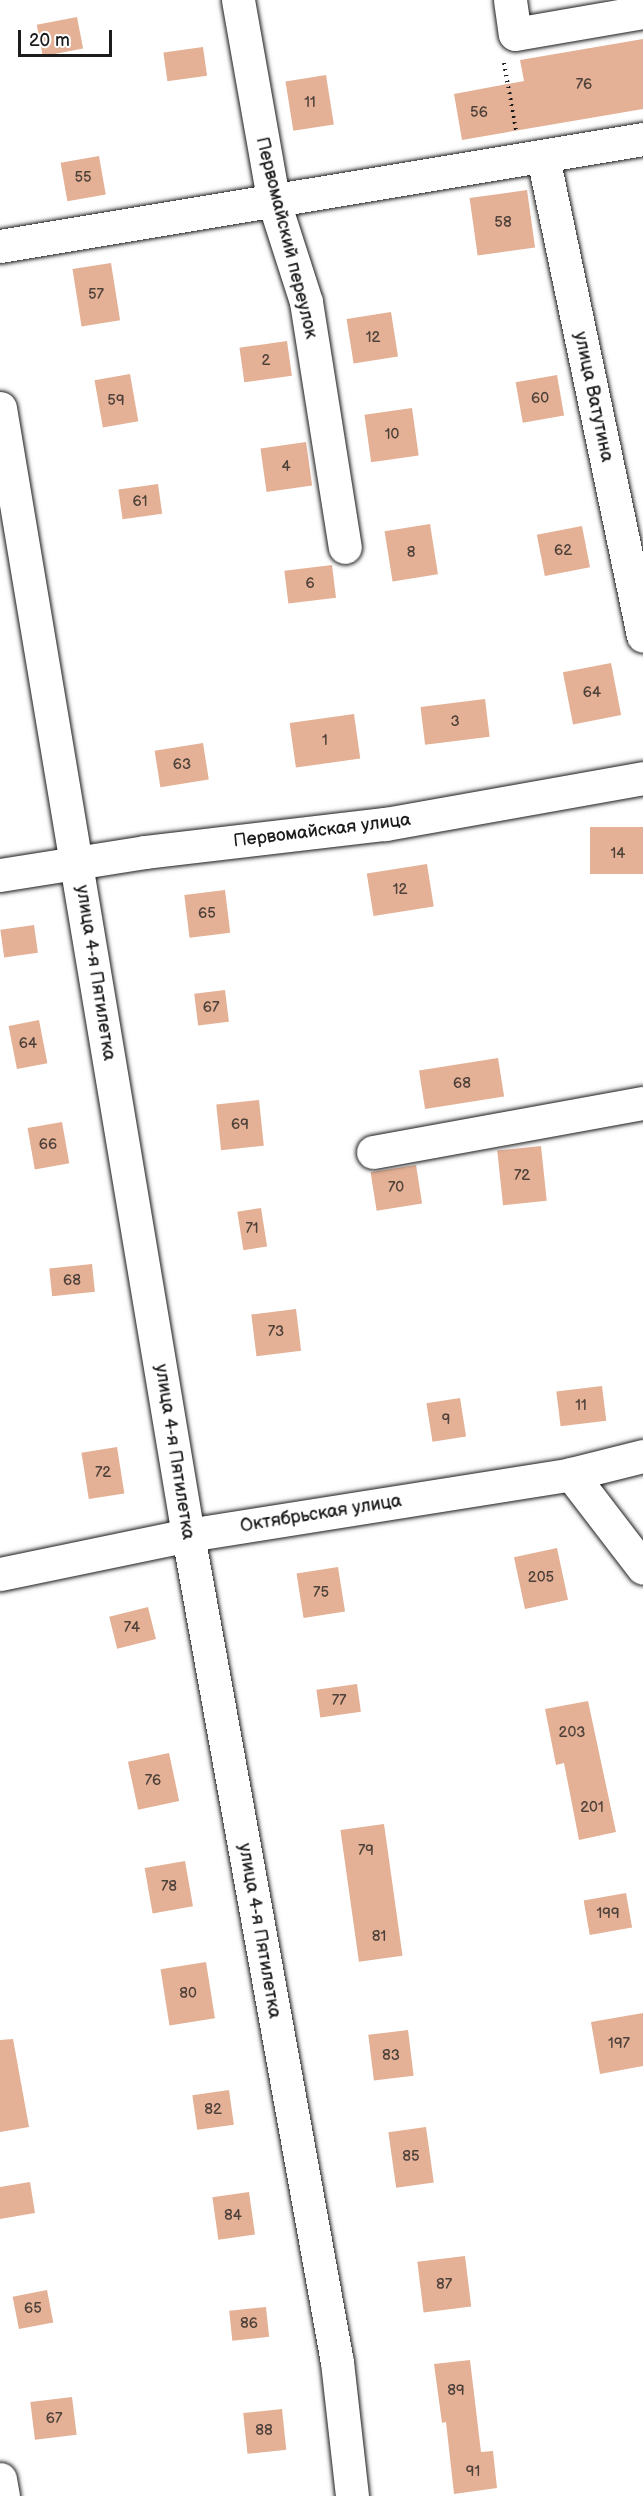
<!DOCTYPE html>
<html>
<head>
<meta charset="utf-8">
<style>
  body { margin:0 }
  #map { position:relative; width:643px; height:2496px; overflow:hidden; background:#fff; font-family:"Balsamiq Sans",sans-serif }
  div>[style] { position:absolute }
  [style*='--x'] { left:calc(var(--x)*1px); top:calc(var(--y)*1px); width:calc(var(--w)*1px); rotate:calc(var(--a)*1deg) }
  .building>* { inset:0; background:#e4b196; transform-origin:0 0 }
  .path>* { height:4px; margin-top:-2px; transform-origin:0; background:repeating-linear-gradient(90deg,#1c1c1c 0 1.5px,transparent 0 6px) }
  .roads { filter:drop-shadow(0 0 2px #1c1c1c) drop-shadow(0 0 2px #1c1c1c) }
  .minor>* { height:33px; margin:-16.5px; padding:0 16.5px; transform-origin:16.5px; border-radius:16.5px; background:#fff }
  span { translate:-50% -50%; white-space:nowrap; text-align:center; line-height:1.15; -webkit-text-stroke:4.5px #fff; paint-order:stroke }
  .number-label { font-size:15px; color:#4e413a }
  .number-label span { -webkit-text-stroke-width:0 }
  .street-label { font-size:18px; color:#1c1c1c }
  .scale { position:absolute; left:18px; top:30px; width:94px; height:27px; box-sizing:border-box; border:3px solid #1c1c1c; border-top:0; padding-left:8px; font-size:18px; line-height:21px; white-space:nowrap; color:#1c1c1c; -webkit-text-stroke:4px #fff; paint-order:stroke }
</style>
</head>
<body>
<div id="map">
  <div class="building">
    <i style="left:77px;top:17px;width:32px;height:41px;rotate:79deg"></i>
    <i style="clip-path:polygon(643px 39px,643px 109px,462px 140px,454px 94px,524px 81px,520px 60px)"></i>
    <i style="left:203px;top:47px;width:29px;height:40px;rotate:82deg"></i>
    <i style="left:326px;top:75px;width:50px;height:41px;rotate:81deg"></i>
    <i style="left:99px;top:156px;width:39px;height:39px;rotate:80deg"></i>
    <i style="left:527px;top:190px;width:58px;height:58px;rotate:82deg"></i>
    <i style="left:111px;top:263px;width:58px;height:39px;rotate:81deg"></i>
    <i style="left:391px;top:312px;width:45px;height:45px;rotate:81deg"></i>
    <i style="left:287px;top:341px;width:35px;height:48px;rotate:82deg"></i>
    <i style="left:130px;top:374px;width:48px;height:36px;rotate:80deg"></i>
    <i style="left:557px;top:375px;width:41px;height:42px;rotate:80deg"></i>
    <i style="left:412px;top:408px;width:48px;height:48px;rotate:82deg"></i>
    <i style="left:306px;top:442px;width:44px;height:46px;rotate:82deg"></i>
    <i style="left:158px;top:484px;width:30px;height:40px;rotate:82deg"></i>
    <i style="left:430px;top:524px;width:51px;height:46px;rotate:81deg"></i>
    <i style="left:582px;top:526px;width:42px;height:46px;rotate:79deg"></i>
    <i style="left:332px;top:565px;width:33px;height:48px;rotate:83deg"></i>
    <i style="left:611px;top:663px;width:53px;height:49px;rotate:79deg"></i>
    <i style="left:485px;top:699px;width:38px;height:65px;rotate:83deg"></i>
    <i style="left:354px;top:714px;width:45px;height:65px;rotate:82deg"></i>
    <i style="left:203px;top:743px;width:37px;height:49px;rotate:81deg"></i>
    <i style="left:643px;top:827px;width:47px;height:53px;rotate:90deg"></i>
    <i style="left:427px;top:864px;width:43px;height:61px;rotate:81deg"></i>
    <i style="left:225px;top:890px;width:43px;height:41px;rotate:83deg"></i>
    <i style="left:34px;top:925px;width:28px;height:34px;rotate:82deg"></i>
    <i style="left:225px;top:990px;width:32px;height:31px;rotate:83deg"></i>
    <i style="left:39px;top:1020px;width:44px;height:31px;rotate:79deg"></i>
    <i style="left:498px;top:1058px;width:39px;height:80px;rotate:81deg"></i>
    <i style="left:259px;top:1100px;width:46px;height:43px;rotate:84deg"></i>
    <i style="left:62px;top:1122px;width:42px;height:35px;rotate:80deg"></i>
    <i style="left:541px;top:1146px;width:55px;height:44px;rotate:84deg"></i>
    <i style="left:416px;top:1165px;width:39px;height:46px;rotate:81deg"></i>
    <i style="left:261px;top:1208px;width:39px;height:24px;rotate:81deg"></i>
    <i style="left:92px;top:1264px;width:28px;height:43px;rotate:84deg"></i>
    <i style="left:296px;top:1309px;width:42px;height:45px;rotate:83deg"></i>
    <i style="left:602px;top:1386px;width:35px;height:46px;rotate:83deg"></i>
    <i style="left:460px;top:1398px;width:39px;height:34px;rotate:81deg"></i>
    <i style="left:117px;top:1447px;width:47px;height:36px;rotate:81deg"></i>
    <i style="left:557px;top:1548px;width:53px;height:44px;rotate:78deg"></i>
    <i style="left:338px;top:1567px;width:45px;height:42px;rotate:81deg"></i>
    <i style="left:148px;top:1607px;width:33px;height:40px;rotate:76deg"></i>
    <i style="left:357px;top:1684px;width:28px;height:41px;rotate:82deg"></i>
    <i style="clip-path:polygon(588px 1701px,616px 1832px,579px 1840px,564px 1763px,556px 1765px,545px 1709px)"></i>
    <i style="left:169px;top:1753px;width:49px;height:42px;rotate:78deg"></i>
    <i style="left:384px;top:1824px;width:133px;height:44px;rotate:82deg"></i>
    <i style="left:185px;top:1861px;width:46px;height:41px;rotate:80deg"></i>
    <i style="left:626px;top:1893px;width:35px;height:43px;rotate:80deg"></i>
    <i style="left:206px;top:1962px;width:57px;height:46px;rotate:81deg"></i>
    <i style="clip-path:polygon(643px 2013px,643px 2066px,600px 2074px,591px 2022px)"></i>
    <i style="left:408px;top:2030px;width:46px;height:40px;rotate:83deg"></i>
    <i style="clip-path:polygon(13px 2039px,29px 2127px,0 2132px,0 2040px)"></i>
    <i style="left:229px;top:2090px;width:35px;height:37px;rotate:82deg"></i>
    <i style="left:426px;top:2127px;width:56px;height:38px;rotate:82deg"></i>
    <i style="clip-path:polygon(30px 2182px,35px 2213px,0 2219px,0 2187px)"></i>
    <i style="left:249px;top:2192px;width:43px;height:37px;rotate:82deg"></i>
    <i style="left:465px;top:2256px;width:51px;height:48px;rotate:83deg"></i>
    <i style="left:47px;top:2290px;width:33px;height:35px;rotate:79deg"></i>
    <i style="left:266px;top:2307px;width:30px;height:37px;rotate:84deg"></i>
    <i style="clip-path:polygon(470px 2360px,481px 2452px,493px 2451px,497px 2488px,454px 2494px,446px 2422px,442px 2423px,434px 2364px)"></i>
    <i style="left:72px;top:2397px;width:38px;height:42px;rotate:83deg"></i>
    <i style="left:282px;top:2409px;width:41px;height:39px;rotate:84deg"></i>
  </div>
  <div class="path">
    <i style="--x:504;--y:63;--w:68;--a:79.8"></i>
  </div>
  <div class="roads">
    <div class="minor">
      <i style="--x:238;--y:0;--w:202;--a:80"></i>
      <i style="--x:273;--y:199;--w:108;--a:72.2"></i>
      <i style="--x:306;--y:302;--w:248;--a:81"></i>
      <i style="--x:510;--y:0;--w:34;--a:82"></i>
      <i style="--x:515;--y:34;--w:130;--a:-9.8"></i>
      <i style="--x:543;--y:157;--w:489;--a:78.2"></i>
      <i style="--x:0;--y:246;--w:652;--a:-9.45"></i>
      <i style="--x:0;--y:408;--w:1143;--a:80.53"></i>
      <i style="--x:188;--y:1535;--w:840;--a:79.79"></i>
      <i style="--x:337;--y:2362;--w:135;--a:83.6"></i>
      <i style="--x:0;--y:875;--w:147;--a:-9"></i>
      <i style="--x:145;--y:852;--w:242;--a:-6.7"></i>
      <i style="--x:385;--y:824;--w:262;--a:-10.1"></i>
      <i style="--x:373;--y:1152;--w:274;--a:-10.3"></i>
      <i style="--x:571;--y:1474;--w:118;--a:52.5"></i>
      <i style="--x:0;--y:1574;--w:192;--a:-11.7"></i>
      <i style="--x:188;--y:1535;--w:388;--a:-9"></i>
      <i style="--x:571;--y:1474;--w:74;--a:-14"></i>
      <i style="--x:0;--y:2479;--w:17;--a:80"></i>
    </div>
  </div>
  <div class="number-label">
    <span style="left:584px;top:85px">76</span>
    <span style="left:310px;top:103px">11</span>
    <span style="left:479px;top:113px">56</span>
    <span style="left:83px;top:178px">55</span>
    <span style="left:503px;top:223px">58</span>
    <span style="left:96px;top:295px">57</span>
    <span style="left:373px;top:338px">12</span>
    <span style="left:266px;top:361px">2</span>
    <span style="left:540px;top:399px">60</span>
    <span style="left:116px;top:401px">59</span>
    <span style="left:392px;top:435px">10</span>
    <span style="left:286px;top:467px">4</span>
    <span style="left:140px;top:502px">61</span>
    <span style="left:563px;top:551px">62</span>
    <span style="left:411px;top:553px">8</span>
    <span style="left:310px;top:584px">6</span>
    <span style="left:592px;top:693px">64</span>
    <span style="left:455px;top:722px">3</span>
    <span style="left:325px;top:741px">1</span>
    <span style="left:182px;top:765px">63</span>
    <span style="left:618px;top:854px">14</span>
    <span style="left:400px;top:890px">12</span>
    <span style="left:207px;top:914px">65</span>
    <span style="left:211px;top:1008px">67</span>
    <span style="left:28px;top:1044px">64</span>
    <span style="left:462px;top:1084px">68</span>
    <span style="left:240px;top:1125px">69</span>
    <span style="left:48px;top:1145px">66</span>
    <span style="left:522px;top:1176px">72</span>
    <span style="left:396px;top:1188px">70</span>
    <span style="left:252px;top:1229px">71</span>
    <span style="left:72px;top:1281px">68</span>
    <span style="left:276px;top:1332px">73</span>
    <span style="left:581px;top:1406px">11</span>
    <span style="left:446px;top:1420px">9</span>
    <span style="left:103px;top:1473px">72</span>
    <span style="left:541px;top:1578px">205</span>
    <span style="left:321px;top:1593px">75</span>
    <span style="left:132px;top:1628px">74</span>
    <span style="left:339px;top:1701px">77</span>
    <span style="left:572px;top:1733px">203</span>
    <span style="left:153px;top:1781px">76</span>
    <span style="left:592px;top:1808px">201</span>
    <span style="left:366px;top:1851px">79</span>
    <span style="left:169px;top:1887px">78</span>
    <span style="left:608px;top:1914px">199</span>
    <span style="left:379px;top:1937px">81</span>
    <span style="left:188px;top:1994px">80</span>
    <span style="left:619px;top:2044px">197</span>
    <span style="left:391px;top:2056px">83</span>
    <span style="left:213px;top:2110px">82</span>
    <span style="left:411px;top:2157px">85</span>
    <span style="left:233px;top:2216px">84</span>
    <span style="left:444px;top:2285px">87</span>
    <span style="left:33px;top:2309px">65</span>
    <span style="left:249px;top:2324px">86</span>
    <span style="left:456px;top:2391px">89</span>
    <span style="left:54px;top:2419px">67</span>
    <span style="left:264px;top:2431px">88</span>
    <span style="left:473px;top:2472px">91</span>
  </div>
  <div class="street-label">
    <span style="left:286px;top:238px;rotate:76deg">Первомайский переулок</span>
    <span style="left:593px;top:397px;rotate:78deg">улица Ватутина</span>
    <span style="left:322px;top:831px;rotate:-7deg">Первомайская улица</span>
    <span style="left:95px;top:973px;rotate:81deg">улица 4-я Пятилетка</span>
    <span style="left:174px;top:1452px;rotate:81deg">улица 4-я Пятилетка</span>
    <span style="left:321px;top:1514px;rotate:-9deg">Октябрьская улица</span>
    <span style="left:259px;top:1931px;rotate:80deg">улица 4-я Пятилетка</span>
  </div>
  <div class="scale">20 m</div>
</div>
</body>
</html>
